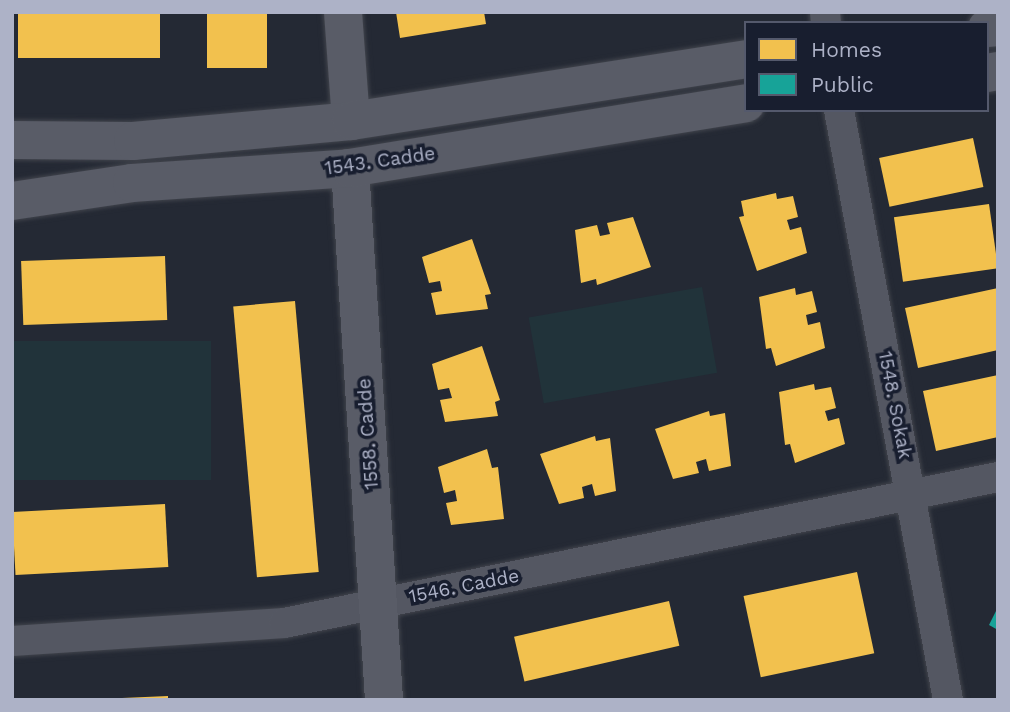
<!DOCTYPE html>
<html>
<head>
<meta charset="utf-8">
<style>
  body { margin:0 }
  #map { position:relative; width:1010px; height:712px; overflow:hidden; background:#242934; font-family:"Work Sans",sans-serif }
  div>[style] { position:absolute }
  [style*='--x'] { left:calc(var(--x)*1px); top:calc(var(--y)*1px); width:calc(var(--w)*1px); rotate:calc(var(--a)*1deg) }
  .green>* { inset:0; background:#21333a; transform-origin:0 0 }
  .homes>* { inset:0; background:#f2c14e; transform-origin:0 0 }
  .public>* { inset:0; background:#17a398 }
  .roads { filter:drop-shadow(0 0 2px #41444c) drop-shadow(0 0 2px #41444c) }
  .street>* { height:30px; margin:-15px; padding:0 15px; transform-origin:15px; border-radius:15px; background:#545762 }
  .secondary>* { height:38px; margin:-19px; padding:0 19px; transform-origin:19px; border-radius:19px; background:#595c67 }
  span { translate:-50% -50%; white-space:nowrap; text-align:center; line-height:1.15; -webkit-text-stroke:7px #181e2f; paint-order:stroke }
  .street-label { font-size:19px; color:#adb2c7 }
  .frame { position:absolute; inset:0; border:14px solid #adb2c7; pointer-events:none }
  .legend { position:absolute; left:744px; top:21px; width:245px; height:91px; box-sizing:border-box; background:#181e2f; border:2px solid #54596c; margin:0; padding:9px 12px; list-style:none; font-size:21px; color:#adb2c7 }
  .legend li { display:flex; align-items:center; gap:14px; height:35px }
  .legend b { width:35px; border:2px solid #54596c }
</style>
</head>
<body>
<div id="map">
  <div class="green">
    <i style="left:702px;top:287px;width:87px;height:176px;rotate:80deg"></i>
    <i style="left:12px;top:341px;width:199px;height:139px"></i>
  </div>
  <div class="homes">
    <i style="left:18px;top:12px;width:142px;height:46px"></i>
    <i style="left:207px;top:12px;width:60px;height:56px"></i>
    <i style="clip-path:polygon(396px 12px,484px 12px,486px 24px,400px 38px)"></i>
    <i style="left:973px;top:138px;width:50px;height:96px;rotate:78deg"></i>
    <i style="clip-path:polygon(776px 193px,777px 199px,793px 196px,798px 217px,787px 220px,790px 230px,801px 227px,807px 253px,757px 271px,739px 217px,744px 216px,741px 201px)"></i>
    <i style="left:989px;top:204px;width:65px;height:96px;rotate:82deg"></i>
    <i style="clip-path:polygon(633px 217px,651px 267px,597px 285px,596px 279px,581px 283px,575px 230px,597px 225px,600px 236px,610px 234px,607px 223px)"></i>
    <i style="clip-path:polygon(472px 239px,491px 294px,485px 295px,488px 309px,436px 315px,431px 293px,442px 291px,440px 281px,429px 283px,422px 257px)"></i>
    <i style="left:165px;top:256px;width:64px;height:144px;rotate:88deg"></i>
    <i style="clip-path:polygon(795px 288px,796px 295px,812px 291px,817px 312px,806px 315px,808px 325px,820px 322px,825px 348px,776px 366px,771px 348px,766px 349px,759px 297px)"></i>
    <i style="clip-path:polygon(998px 288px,998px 350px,918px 368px,905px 308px)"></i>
    <i style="left:295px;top:301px;width:272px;height:62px;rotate:85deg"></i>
    <i style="clip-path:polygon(482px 346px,500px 400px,495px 402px,498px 416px,445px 422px,440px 400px,452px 398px,449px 388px,438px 390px,432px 364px)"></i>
    <i style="clip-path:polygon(998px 375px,998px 437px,936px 451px,923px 391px)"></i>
    <i style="clip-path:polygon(814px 384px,815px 390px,831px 387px,836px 408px,825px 411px,828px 421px,839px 418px,845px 444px,795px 463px,790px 444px,785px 445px,779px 392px)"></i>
    <i style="clip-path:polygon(709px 411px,710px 416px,725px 413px,731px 466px,709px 471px,706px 459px,696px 462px,699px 473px,673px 479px,655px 429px)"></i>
    <i style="clip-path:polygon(595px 436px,596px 441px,610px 438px,616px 491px,595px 496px,592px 484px,582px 487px,584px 498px,559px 504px,540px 454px)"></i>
    <i style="clip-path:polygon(487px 449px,492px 468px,498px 467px,504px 519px,451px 525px,446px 503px,457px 501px,455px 490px,444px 493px,438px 467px)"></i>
    <i style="left:165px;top:504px;width:63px;height:153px;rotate:87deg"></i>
    <i style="left:857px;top:572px;width:83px;height:116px;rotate:78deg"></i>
    <i style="left:669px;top:601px;width:46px;height:159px;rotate:77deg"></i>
    <i style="clip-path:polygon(168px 696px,168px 700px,122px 700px,122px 698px)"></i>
  </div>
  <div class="public">
    <i style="clip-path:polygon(998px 607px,998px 630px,989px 625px)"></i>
  </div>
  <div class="roads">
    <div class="street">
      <i style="--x:825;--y:12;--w:11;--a:85"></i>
      <i style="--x:839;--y:110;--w:600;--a:79.53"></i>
      <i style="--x:12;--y:641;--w:273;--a:-3.8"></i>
      <i style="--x:284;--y:623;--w:729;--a:-11.56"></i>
    </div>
    <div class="secondary">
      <i style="--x:343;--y:12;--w:109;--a:85.8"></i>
      <i style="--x:987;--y:28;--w:11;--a:-5"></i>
      <i style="--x:987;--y:73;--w:11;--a:-10"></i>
      <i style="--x:12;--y:140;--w:121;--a:0.5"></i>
      <i style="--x:133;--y:141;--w:219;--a:-5.2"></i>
      <i style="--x:351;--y:121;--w:400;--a:-8.9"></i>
      <i style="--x:350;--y:168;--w:533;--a:86.34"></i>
      <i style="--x:12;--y:201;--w:121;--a:-8.5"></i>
      <i style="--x:132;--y:183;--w:219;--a:-3.9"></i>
      <i style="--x:350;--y:168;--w:401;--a:-9.3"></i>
    </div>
  </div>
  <div class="street-label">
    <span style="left:380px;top:161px;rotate:-8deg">1543. Cadde</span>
    <span style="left:895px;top:405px;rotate:79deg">1548. Sokak</span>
    <span style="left:368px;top:434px;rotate:-94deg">1558. Cadde</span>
    <span style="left:464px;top:586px;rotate:-11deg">1546. Cadde</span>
  </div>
  <div class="frame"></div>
  <ul class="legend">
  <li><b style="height:19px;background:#f2c14e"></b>Homes</li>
  <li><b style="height:19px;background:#17a398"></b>Public</li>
  </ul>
</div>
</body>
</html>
